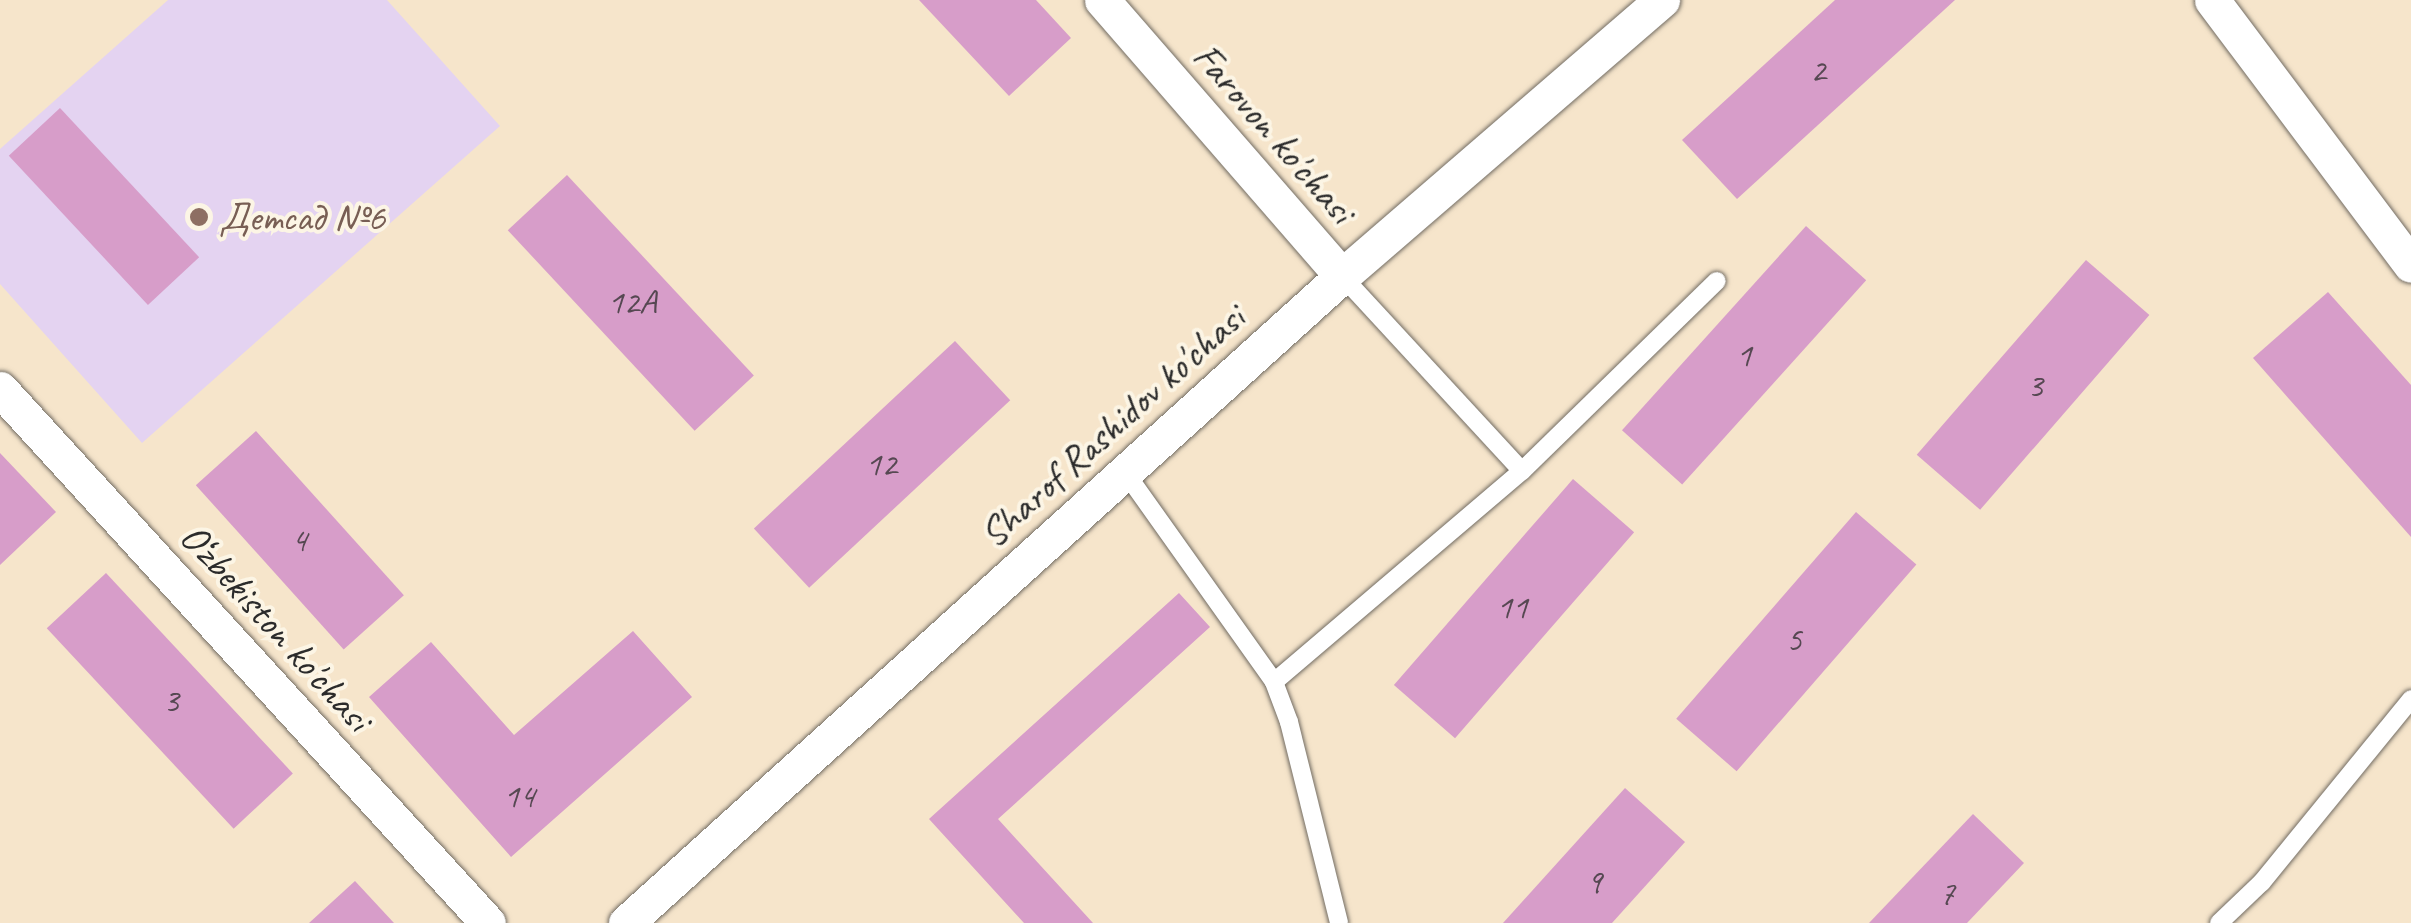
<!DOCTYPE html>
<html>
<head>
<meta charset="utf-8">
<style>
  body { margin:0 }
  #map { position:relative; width:2411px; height:923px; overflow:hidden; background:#f6e5cb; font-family:Caveat,sans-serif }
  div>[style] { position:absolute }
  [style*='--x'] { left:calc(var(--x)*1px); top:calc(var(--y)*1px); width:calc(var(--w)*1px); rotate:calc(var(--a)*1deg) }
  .built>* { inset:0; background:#e4d3f1 }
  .building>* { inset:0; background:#d79dc9; transform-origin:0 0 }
  .roads { filter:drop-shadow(0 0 2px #726c63) drop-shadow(0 0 2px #726c63) }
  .service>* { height:18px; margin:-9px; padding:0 9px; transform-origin:9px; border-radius:9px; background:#fff }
  .minor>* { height:35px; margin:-17.5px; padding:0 17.5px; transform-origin:17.5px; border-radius:17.5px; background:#fff }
  .dots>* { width:28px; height:28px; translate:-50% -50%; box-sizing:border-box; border:5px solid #fcf5e5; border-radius:50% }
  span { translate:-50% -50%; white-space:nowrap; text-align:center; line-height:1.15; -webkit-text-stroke:8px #fcf5e5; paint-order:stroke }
  .number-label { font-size:35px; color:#564852 }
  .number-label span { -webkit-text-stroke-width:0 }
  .street-label { font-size:40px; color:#2b2b2b }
  .education-label { font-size:40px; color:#785e54 }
  .left { translate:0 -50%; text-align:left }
</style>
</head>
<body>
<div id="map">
  <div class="built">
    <i style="clip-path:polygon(168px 0,387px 0,500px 126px,142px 443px,0 284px,0 149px)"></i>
  </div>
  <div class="building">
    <i style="clip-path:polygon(919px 0,1036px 0,1071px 38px,1009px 96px)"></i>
    <i style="clip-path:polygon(1835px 0,1955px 0,1737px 199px,1682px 140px)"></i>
    <i style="left:60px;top:108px;width:204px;height:70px;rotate:47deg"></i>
    <i style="left:567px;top:175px;width:274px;height:81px;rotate:47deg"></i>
    <i style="left:1806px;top:226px;width:81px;height:275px;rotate:42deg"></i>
    <i style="left:2086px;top:260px;width:84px;height:258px;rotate:41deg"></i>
    <i style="clip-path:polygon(2328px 292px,2411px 385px,2411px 537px,2253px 358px)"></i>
    <i style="left:955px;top:341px;width:81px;height:275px;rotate:47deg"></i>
    <i style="left:256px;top:431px;width:221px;height:81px;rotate:48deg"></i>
    <i style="clip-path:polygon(0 453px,56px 512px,0 565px)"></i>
    <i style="left:1573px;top:479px;width:81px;height:273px;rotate:41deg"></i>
    <i style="left:1856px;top:512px;width:80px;height:274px;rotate:41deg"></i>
    <i style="left:106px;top:573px;width:274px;height:81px;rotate:47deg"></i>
    <i style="clip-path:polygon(1179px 593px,1210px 627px,998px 819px,1093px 923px,1024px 923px,929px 819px)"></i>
    <i style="clip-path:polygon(633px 631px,692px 697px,511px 857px,369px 697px,431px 642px,514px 735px)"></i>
    <i style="clip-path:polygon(1625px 788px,1685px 842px,1612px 923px,1503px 923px)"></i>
    <i style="clip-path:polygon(1973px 814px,2024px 863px,1967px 923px,1869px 923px)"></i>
    <i style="clip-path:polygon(355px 881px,394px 923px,309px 923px)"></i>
  </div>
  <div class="roads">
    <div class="service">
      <i style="--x:1342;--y:276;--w:265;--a:47.3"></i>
      <i style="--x:1125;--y:472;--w:257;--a:54.6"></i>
      <i style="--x:1274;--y:682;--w:43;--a:69.4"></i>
      <i style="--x:1289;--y:722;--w:207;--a:76"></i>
      <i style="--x:1274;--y:682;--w:326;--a:-40.4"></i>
      <i style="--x:1522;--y:471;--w:272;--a:-44.3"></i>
      <i style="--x:2219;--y:923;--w:59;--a:-43.6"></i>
      <i style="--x:2262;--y:882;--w:236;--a:-50.8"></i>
    </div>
    <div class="minor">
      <i style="--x:1102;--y:0;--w:366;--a:49"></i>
      <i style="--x:2212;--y:0;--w:331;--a:53.1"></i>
      <i style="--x:0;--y:389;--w:723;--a:47.58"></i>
      <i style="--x:626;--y:923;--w:965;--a:-42.1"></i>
      <i style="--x:1342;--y:276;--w:423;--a:-40.8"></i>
    </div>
  </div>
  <div class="dots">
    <i style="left:199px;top:217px;background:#8d6e63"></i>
  </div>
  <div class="number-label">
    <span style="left:1818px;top:70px">2</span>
    <span style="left:632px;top:302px">12А</span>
    <span style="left:1744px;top:355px">1</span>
    <span style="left:2035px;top:386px">3</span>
    <span style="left:881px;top:464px">12</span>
    <span style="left:299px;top:540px">4</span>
    <span style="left:1512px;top:607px">11</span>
    <span style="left:1794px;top:640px">5</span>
    <span style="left:171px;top:701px">3</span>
    <span style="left:519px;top:796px">14</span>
    <span style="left:1594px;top:882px">9</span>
    <span style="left:1947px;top:893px">7</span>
  </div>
  <div class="street-label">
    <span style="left:1274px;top:133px;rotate:49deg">Farovon ko'chasi</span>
    <span style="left:1112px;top:426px;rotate:-42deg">Sharof Rashidov ko'chasi</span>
    <span style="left:276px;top:627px;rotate:48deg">O‘zbekiston ko'chasi</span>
  </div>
  <div class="education-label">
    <span class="left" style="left:219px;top:217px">Детсад №6</span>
  </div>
</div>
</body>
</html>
